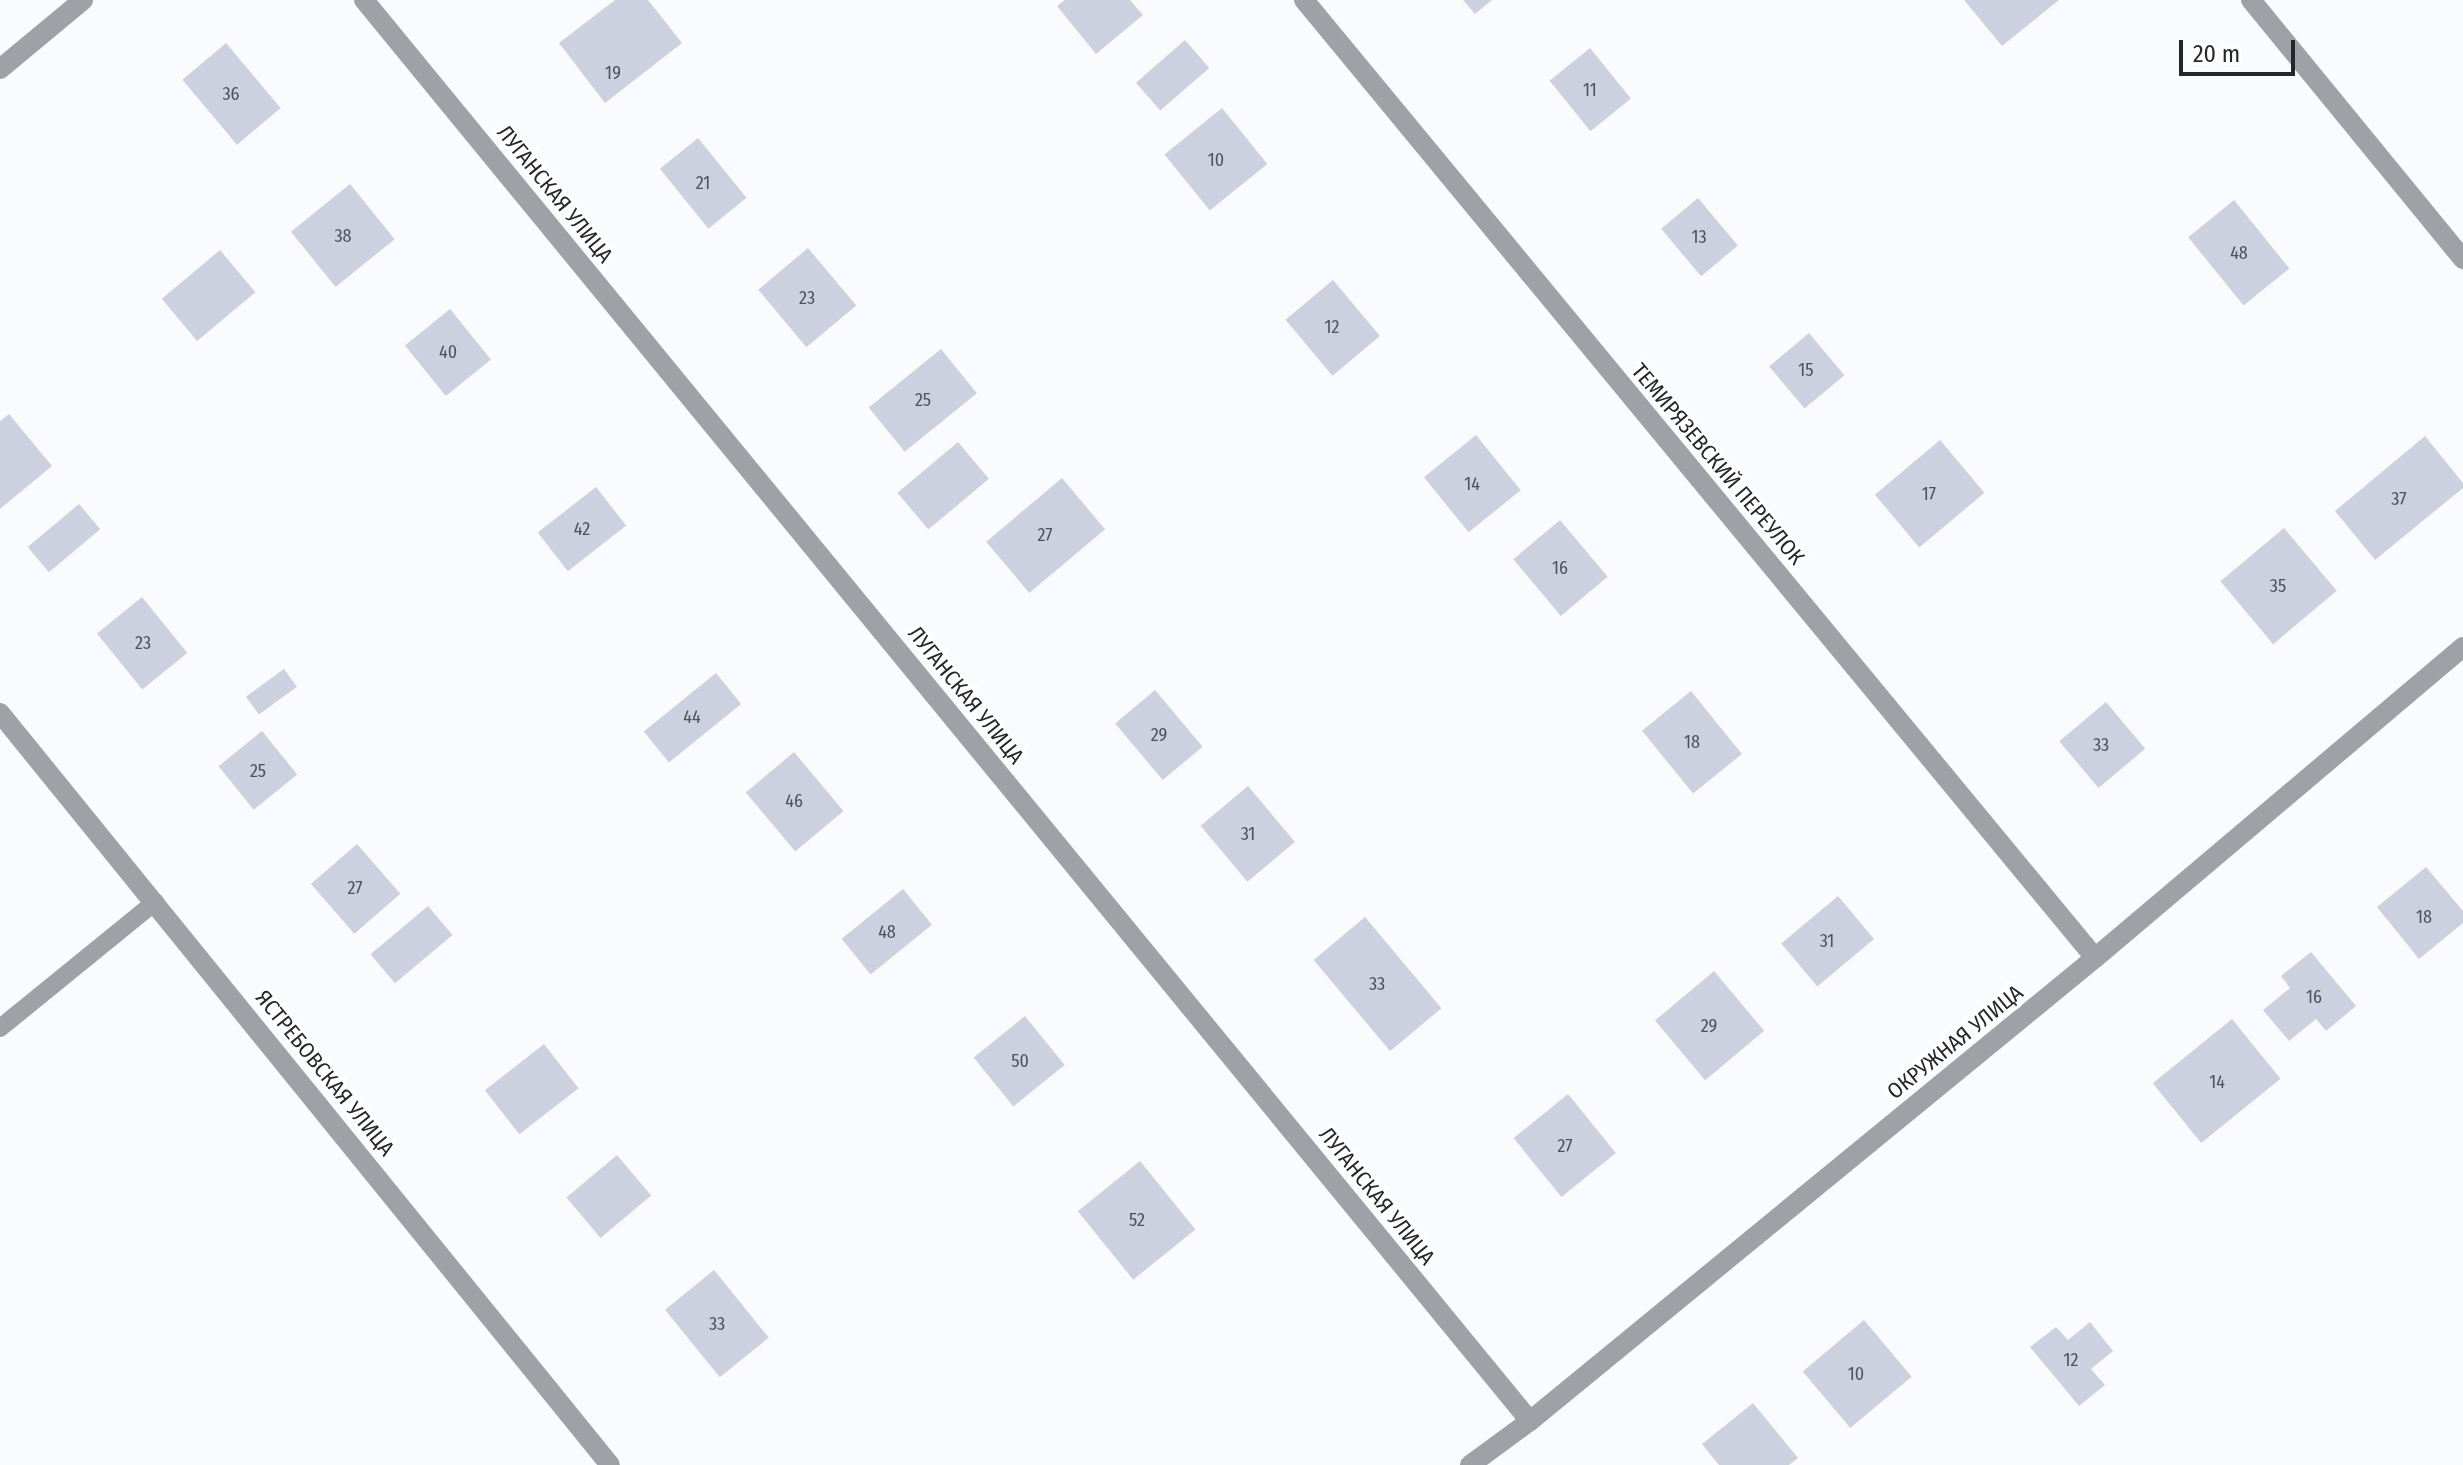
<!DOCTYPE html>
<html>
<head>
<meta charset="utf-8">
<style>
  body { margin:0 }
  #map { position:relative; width:2463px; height:1465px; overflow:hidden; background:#fafbfe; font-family:"Fira Sans Condensed",sans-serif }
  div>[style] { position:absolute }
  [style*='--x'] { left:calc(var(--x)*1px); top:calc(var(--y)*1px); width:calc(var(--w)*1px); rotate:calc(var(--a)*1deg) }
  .building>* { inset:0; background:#cdd1df; transform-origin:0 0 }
  .service>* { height:18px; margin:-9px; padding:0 9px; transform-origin:9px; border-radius:9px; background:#a0a1a7 }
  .minor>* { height:20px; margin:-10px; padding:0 10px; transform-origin:10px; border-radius:10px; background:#a0a1a7 }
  span { translate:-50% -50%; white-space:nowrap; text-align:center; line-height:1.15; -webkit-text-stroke:6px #fff; paint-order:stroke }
  .number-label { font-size:18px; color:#4f5259 }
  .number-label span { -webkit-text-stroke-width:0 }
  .street-label { font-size:22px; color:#25272c }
  .scale { position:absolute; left:2179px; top:40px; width:116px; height:36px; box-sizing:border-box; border:4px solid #25272c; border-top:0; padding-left:10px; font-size:24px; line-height:28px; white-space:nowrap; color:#25272c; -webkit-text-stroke:6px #fff; paint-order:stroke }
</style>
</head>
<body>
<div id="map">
  <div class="building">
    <i style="clip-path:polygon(615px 0,648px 0,682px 43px,605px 103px,559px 43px)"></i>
    <i style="clip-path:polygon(1065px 0,1130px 0,1143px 15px,1096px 54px,1057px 6px)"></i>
    <i style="clip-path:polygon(1463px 0,1492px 0,1475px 14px)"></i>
    <i style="clip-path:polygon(1964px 0,2059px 0,2002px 46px)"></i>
    <i style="left:1185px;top:40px;width:37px;height:65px;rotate:49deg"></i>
    <i style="left:226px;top:43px;width:85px;height:57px;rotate:50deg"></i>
    <i style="left:1590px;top:48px;width:65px;height:52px;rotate:51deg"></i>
    <i style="left:1222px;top:108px;width:72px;height:74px;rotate:51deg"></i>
    <i style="left:698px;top:138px;width:77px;height:49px;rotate:51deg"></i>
    <i style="left:350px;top:184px;width:71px;height:76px;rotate:51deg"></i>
    <i style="left:1698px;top:198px;width:62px;height:48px;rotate:50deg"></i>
    <i style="left:2234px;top:200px;width:88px;height:59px;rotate:51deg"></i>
    <i style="left:808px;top:248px;width:75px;height:65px;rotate:50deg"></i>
    <i style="left:220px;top:250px;width:55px;height:76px;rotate:50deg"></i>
    <i style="left:1333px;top:280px;width:73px;height:62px;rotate:50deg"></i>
    <i style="left:450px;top:309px;width:65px;height:58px;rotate:51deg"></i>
    <i style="left:1809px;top:333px;width:55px;height:52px;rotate:50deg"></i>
    <i style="left:941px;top:349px;width:57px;height:93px;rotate:51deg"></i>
    <i style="clip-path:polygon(9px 414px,52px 466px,0 509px,0 421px)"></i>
    <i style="left:1476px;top:435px;width:71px;height:67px;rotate:51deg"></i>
    <i style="clip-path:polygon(2425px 436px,2463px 483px,2463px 488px,2375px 560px,2335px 511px)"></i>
    <i style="left:1940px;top:440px;width:69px;height:85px;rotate:50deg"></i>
    <i style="left:958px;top:442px;width:48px;height:79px;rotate:50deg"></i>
    <i style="left:1062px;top:478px;width:67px;height:99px;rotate:50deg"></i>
    <i style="left:596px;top:487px;width:49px;height:74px;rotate:52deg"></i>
    <i style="left:79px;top:504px;width:33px;height:67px;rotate:50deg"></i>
    <i style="left:1560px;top:520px;width:74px;height:61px;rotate:50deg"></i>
    <i style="left:2284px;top:528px;width:82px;height:83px;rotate:50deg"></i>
    <i style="left:142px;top:597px;width:72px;height:58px;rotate:51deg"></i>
    <i style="left:284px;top:669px;width:22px;height:47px;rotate:54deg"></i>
    <i style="left:716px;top:673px;width:40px;height:93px;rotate:51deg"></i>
    <i style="left:1155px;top:690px;width:74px;height:52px;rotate:50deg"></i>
    <i style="left:1691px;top:691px;width:81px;height:63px;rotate:51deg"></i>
    <i style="left:2106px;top:702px;width:61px;height:61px;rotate:50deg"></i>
    <i style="left:262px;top:731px;width:56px;height:56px;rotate:51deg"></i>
    <i style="left:794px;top:752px;width:77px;height:63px;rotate:50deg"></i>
    <i style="left:1248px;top:786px;width:73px;height:62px;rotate:50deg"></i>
    <i style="left:357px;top:844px;width:66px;height:61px;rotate:49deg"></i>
    <i style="clip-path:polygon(2426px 867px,2463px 911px,2463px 923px,2419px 959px,2377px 907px)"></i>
    <i style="left:903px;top:889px;width:46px;height:79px;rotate:51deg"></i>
    <i style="left:1838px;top:896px;width:56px;height:74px;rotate:50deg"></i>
    <i style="left:428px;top:906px;width:38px;height:75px;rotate:50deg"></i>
    <i style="left:1365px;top:917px;width:119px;height:67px;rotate:50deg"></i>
    <i style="clip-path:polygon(2311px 952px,2356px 1006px,2326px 1031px,2316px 1019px,2289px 1041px,2263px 1010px,2290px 988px,2281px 976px)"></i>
    <i style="left:1714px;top:971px;width:78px;height:77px;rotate:50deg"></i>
    <i style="left:1025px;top:1016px;width:63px;height:66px;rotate:51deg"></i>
    <i style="left:2232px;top:1019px;width:77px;height:102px;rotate:51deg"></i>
    <i style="left:544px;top:1044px;width:56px;height:75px;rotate:52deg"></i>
    <i style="left:1568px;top:1094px;width:76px;height:70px;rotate:51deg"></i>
    <i style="left:617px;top:1155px;width:53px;height:66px;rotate:50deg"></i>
    <i style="left:1140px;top:1161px;width:88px;height:80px;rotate:51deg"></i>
    <i style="left:714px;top:1270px;width:87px;height:63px;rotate:51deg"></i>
    <i style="left:1864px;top:1320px;width:74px;height:80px;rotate:50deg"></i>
    <i style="clip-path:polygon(2090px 1322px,2113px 1351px,2091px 1369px,2105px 1385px,2079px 1406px,2030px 1347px,2056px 1327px,2068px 1340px)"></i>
    <i style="clip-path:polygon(1753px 1403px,1798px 1458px,1789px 1465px,1719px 1465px,1702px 1444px)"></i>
  </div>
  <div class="service">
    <i style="--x:0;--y:1028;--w:200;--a:-39.1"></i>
  </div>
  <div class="minor">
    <i style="--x:364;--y:0;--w:1838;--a:50.63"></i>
    <i style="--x:1304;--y:0;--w:1242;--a:50.45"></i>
    <i style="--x:2251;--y:0;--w:335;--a:50.7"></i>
    <i style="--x:0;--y:69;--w:108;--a:-39.7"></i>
    <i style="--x:0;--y:713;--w:968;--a:50.95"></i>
    <i style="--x:1470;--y:1465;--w:74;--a:-36.3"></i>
    <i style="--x:1530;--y:1421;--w:730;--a:-39.33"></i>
    <i style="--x:2095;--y:958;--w:482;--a:-40.2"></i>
  </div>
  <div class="number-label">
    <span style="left:613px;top:73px">19</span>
    <span style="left:1590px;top:90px">11</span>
    <span style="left:231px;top:94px">36</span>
    <span style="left:1216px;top:160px">10</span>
    <span style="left:703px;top:183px">21</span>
    <span style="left:343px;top:236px">38</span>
    <span style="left:1699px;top:237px">13</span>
    <span style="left:2239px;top:253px">48</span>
    <span style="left:807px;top:298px">23</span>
    <span style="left:1332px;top:327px">12</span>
    <span style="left:448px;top:352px">40</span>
    <span style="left:1806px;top:370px">15</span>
    <span style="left:923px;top:400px">25</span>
    <span style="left:1472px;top:484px">14</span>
    <span style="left:1929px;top:494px">17</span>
    <span style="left:2399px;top:499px">37</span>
    <span style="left:582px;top:529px">42</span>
    <span style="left:1045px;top:535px">27</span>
    <span style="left:1560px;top:568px">16</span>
    <span style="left:2278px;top:586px">35</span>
    <span style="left:143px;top:643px">23</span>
    <span style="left:692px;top:717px">44</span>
    <span style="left:1159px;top:735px">29</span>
    <span style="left:1692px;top:742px">18</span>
    <span style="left:2101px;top:745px">33</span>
    <span style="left:258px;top:771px">25</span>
    <span style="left:794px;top:801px">46</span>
    <span style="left:1248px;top:834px">31</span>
    <span style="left:355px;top:888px">27</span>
    <span style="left:2424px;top:917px">18</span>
    <span style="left:887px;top:932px">48</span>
    <span style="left:1827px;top:941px">31</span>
    <span style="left:1377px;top:984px">33</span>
    <span style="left:2314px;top:997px">16</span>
    <span style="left:1709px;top:1026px">29</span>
    <span style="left:1020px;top:1061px">50</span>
    <span style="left:2217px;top:1082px">14</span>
    <span style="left:1565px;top:1146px">27</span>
    <span style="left:1137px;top:1220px">52</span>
    <span style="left:717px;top:1324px">33</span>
    <span style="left:2071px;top:1360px">12</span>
    <span style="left:1856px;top:1374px">10</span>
  </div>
  <div class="street-label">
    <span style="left:555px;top:194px;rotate:51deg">ЛУГАНСКАЯ УЛИЦА</span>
    <span style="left:1718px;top:464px;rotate:50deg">ТЕМИРЯЗЕВСКИЙ ПЕРЕУЛОК</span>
    <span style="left:966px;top:695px;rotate:51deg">ЛУГАНСКАЯ УЛИЦА</span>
    <span style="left:1955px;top:1042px;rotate:-39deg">ОКРУЖНАЯ УЛИЦА</span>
    <span style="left:325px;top:1073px;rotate:51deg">ЯСТРЕБОВСКАЯ УЛИЦА</span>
    <span style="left:1377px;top:1196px;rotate:51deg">ЛУГАНСКАЯ УЛИЦА</span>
  </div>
  <div class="scale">20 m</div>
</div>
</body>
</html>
